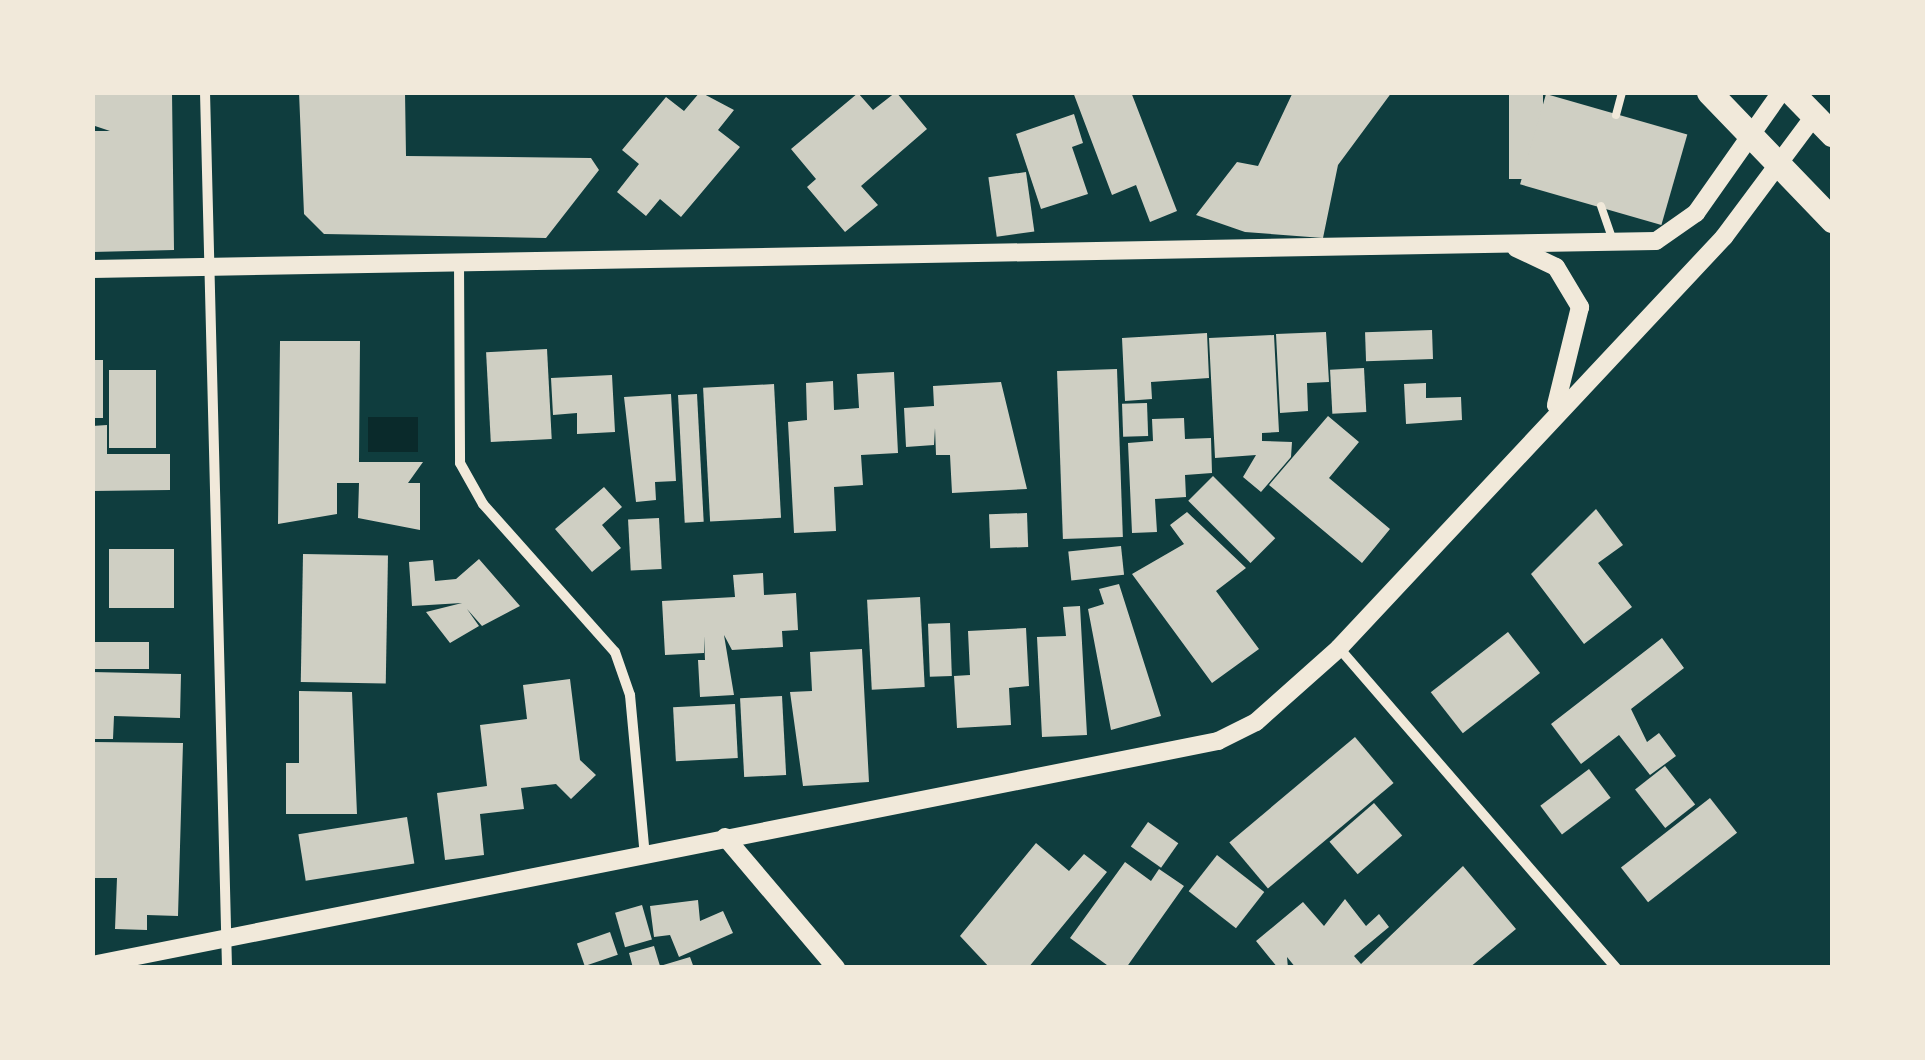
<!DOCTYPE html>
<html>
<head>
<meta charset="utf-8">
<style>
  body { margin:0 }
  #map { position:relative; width:1925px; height:1060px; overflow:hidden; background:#0f3d3e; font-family:"Source Sans 3",sans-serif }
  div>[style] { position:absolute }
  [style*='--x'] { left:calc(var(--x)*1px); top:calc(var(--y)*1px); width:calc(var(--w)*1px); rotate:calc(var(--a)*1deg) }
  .water>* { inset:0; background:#0a2a2b; transform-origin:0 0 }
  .building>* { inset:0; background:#cfcfc3; transform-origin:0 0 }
  .service>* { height:8px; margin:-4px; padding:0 4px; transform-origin:4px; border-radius:4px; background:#f1e9da }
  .minor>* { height:10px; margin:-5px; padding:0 5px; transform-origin:5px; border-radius:5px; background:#f1e9da }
  .tertiary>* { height:18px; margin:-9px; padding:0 9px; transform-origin:9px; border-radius:9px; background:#f1e9da }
  .primary>* { height:25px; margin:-12.5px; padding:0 12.5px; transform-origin:12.5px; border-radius:12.5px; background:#f1e9da }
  span { translate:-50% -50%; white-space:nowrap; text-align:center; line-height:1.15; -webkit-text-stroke:10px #f1e9da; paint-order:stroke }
  .frame { position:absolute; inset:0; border:95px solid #f1e9da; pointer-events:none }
</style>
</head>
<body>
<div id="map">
  <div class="water">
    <i style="left:368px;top:417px;width:50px;height:35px"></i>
  </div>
  <div class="building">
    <i style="clip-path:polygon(92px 92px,172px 92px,174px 250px,92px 252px,92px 131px,110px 131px,92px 125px)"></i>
    <i style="clip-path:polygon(299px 92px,405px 92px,406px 156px,591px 158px,599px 170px,546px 238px,324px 234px,304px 214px)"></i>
    <i style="clip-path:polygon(700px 92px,734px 110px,718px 130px,740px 147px,681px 217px,660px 199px,646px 216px,617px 192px,639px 164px,622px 150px,666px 97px,684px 111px)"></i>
    <i style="clip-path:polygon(896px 92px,927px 129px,861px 186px,878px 205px,845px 232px,807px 187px,816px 179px,791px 149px,858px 93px,873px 110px)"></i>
    <i style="clip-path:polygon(1073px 92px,1131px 92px,1177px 211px,1150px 222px,1136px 185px,1112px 195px)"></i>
    <i style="clip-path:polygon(1293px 92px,1392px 92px,1338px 165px,1323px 238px,1245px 232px,1196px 215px,1237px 162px,1258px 166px)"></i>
    <i style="left:1509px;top:92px;width:34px;height:87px"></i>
    <i style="left:1546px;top:94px;width:147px;height:94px;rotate:16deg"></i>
    <i style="clip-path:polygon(1074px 114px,1083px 143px,1072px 147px,1088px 194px,1041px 209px,1016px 134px)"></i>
    <i style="left:1026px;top:172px;width:60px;height:38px;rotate:82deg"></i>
    <i style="left:1432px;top:330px;width:29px;height:67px;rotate:88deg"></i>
    <i style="clip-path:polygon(1326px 332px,1329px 382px,1307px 383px,1308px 411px,1280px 413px,1276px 334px)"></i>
    <i style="clip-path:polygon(1207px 333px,1209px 378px,1151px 382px,1152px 399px,1125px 401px,1122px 338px)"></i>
    <i style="clip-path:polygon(1274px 335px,1279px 432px,1262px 433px,1262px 441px,1292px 442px,1291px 457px,1261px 492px,1243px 477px,1256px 455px,1215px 458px,1209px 338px)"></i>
    <i style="clip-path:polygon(280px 341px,360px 341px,359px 462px,423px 462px,408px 483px,420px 483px,420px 530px,358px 518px,359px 483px,337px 483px,337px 514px,278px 524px)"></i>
    <i style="left:547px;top:349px;width:90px;height:61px;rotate:87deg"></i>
    <i style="left:92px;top:360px;width:11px;height:58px"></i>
    <i style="left:1364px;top:368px;width:44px;height:34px;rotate:87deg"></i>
    <i style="left:1117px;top:369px;width:168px;height:60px;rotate:88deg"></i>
    <i style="left:109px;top:370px;width:47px;height:78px"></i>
    <i style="clip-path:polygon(894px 372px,898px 453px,861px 455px,863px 485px,834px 487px,836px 531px,794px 533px,788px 422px,807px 420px,806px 383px,833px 381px,834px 410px,859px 408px,857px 374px)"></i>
    <i style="clip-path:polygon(612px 375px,615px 432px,577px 434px,577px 413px,553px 415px,551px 378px)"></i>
    <i style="clip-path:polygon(1001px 382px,1027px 489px,952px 493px,950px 455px,936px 455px,935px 428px,934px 445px,906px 447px,904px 408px,934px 406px,933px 386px)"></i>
    <i style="clip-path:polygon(1426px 383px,1426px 398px,1461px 397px,1462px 420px,1406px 424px,1404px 384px)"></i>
    <i style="left:774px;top:384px;width:134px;height:71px;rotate:87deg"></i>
    <i style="clip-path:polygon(671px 394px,676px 481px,655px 482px,656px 500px,636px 502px,624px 397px)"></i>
    <i style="left:697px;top:394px;width:128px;height:19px;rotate:87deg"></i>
    <i style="left:1147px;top:403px;width:33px;height:25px;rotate:88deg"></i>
    <i style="clip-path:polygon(1328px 416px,1359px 442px,1329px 478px,1390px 529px,1362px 563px,1269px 485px)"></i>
    <i style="clip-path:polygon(1184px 418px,1185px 439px,1211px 438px,1212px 473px,1185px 475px,1186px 497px,1155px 499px,1157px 532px,1132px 533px,1128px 443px,1153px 441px,1152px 419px)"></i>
    <i style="clip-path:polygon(107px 425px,107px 454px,170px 454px,170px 490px,92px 491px,92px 426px)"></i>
    <i style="left:1213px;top:476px;width:88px;height:35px;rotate:45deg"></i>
    <i style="clip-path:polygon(604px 487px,622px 507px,602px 525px,621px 548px,592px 572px,555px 529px)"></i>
    <i style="clip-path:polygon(1596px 509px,1623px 545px,1598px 563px,1632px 607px,1584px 644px,1531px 574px)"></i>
    <i style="clip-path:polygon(1187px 512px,1246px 568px,1216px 591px,1259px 649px,1212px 683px,1132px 574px,1184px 544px,1170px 525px)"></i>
    <i style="left:1027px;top:513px;width:34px;height:38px;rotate:88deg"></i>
    <i style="left:659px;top:518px;width:51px;height:31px;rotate:87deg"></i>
    <i style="left:1121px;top:546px;width:29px;height:53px;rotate:84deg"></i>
    <i style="left:109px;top:549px;width:65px;height:59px"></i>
    <i style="left:303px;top:554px;width:85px;height:128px;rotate:1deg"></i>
    <i style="clip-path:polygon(479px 559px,520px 606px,482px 626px,467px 609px,479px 626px,450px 643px,426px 612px,462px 603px,412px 606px,409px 562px,433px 560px,435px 581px,456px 579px)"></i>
    <i style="clip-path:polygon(763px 573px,764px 595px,796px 593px,798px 630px,782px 631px,783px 647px,732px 650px,724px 635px,734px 695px,700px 697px,698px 660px,705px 660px,704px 636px,704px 653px,665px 655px,662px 601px,735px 597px,733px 575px)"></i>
    <i style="clip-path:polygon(1119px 584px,1161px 716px,1111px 730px,1088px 609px,1104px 604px,1099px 589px)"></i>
    <i style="left:920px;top:597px;width:90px;height:53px;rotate:87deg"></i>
    <i style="clip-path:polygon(1080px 606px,1087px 735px,1042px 737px,1037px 637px,1066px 636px,1063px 607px)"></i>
    <i style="left:950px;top:623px;width:53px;height:22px;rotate:88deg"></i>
    <i style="clip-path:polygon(1026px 628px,1029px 686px,1009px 688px,1011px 725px,957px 728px,954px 676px,970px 675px,968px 631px)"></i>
    <i style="left:1508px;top:632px;width:52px;height:98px;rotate:52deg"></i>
    <i style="clip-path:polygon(1662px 638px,1684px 668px,1631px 709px,1647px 742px,1659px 733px,1676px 756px,1650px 775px,1619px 735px,1581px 764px,1551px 724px)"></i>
    <i style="left:92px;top:642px;width:57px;height:27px"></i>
    <i style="clip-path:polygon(862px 649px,869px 782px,803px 786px,790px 692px,812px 691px,810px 652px)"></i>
    <i style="clip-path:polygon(92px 672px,181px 674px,180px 718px,114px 716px,113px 739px,92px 739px)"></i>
    <i style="clip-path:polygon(570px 679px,580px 760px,596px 775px,571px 799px,556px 784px,521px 788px,524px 809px,480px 814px,484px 855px,445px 860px,437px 793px,487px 786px,480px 725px,527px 719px,523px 685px)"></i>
    <i style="clip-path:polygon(299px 691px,352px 692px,357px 814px,286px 814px,286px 763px,299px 763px)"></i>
    <i style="left:782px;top:696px;width:79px;height:42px;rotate:87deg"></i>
    <i style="left:735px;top:704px;width:54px;height:62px;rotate:87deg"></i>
    <i style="left:1355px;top:737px;width:60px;height:164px;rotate:50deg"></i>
    <i style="clip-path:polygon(92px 742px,183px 743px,178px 916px,147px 915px,147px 930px,115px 929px,117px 878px,92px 878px)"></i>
    <i style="left:1665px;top:766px;width:49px;height:38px;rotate:52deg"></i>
    <i style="left:1589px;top:769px;width:36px;height:61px;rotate:53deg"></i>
    <i style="left:1710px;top:798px;width:44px;height:113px;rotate:52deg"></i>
    <i style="left:1374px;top:803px;width:43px;height:59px;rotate:49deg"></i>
    <i style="left:407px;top:817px;width:47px;height:110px;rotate:81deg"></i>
    <i style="left:1148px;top:822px;width:37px;height:30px;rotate:35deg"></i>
    <i style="clip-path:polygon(1036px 843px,1069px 871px,1084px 854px,1107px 872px,1028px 968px,990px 968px,960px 936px)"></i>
    <i style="left:1217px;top:855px;width:60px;height:46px;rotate:38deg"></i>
    <i style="clip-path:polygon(1125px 862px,1151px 881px,1159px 869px,1184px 886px,1126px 968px,1111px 968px,1070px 938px)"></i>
    <i style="clip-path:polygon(1463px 866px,1516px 929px,1469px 968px,1296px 968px,1287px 957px,1288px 968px,1278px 968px,1256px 941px,1303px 902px,1324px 926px,1345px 899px,1366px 926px,1379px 914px,1389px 927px,1354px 956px,1361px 964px)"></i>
    <i style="clip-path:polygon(698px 900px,700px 921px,723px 911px,733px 933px,679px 957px,670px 935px,654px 937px,650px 906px)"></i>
    <i style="left:642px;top:905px;width:36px;height:28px;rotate:74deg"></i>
    <i style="left:610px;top:932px;width:24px;height:35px;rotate:71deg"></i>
    <i style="clip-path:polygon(654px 946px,660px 966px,690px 957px,694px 968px,633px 968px,629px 953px)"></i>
  </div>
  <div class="service">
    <i style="--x:1616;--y:115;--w:24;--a:-75"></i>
    <i style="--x:1601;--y:206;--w:36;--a:71"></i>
  </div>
  <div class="minor">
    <i style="--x:205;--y:92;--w:876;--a:88.56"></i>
    <i style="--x:459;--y:262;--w:201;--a:89.7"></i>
    <i style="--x:460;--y:463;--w:47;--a:60.7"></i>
    <i style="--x:483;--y:504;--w:198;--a:48.3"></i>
    <i style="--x:615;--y:652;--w:46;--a:70.8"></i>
    <i style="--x:630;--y:695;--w:162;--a:84.7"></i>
    <i style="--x:1339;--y:648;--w:423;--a:49.1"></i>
  </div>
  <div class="tertiary">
    <i style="--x:1516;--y:248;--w:44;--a:25.4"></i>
    <i style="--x:1556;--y:267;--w:47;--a:59"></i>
    <i style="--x:1580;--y:307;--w:101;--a:103.8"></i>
    <i style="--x:92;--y:269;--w:1564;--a:-1.03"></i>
    <i style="--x:1656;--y:241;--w:49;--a:-35"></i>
    <i style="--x:1696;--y:213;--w:148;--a:-54.9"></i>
    <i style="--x:725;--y:837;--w:172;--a:49.7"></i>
    <i style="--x:92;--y:965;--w:1148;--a:-11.25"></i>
    <i style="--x:1218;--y:741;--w:42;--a:-26.6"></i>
    <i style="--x:1256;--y:722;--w:111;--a:-41.7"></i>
    <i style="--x:1339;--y:648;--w:563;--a:-46.87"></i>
    <i style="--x:1724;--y:237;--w:152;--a:-53.3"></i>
  </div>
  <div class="primary">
    <i style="--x:1709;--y:92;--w:178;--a:46.1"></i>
    <i style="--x:1791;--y:92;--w:59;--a:45.7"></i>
  </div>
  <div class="frame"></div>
</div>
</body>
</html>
